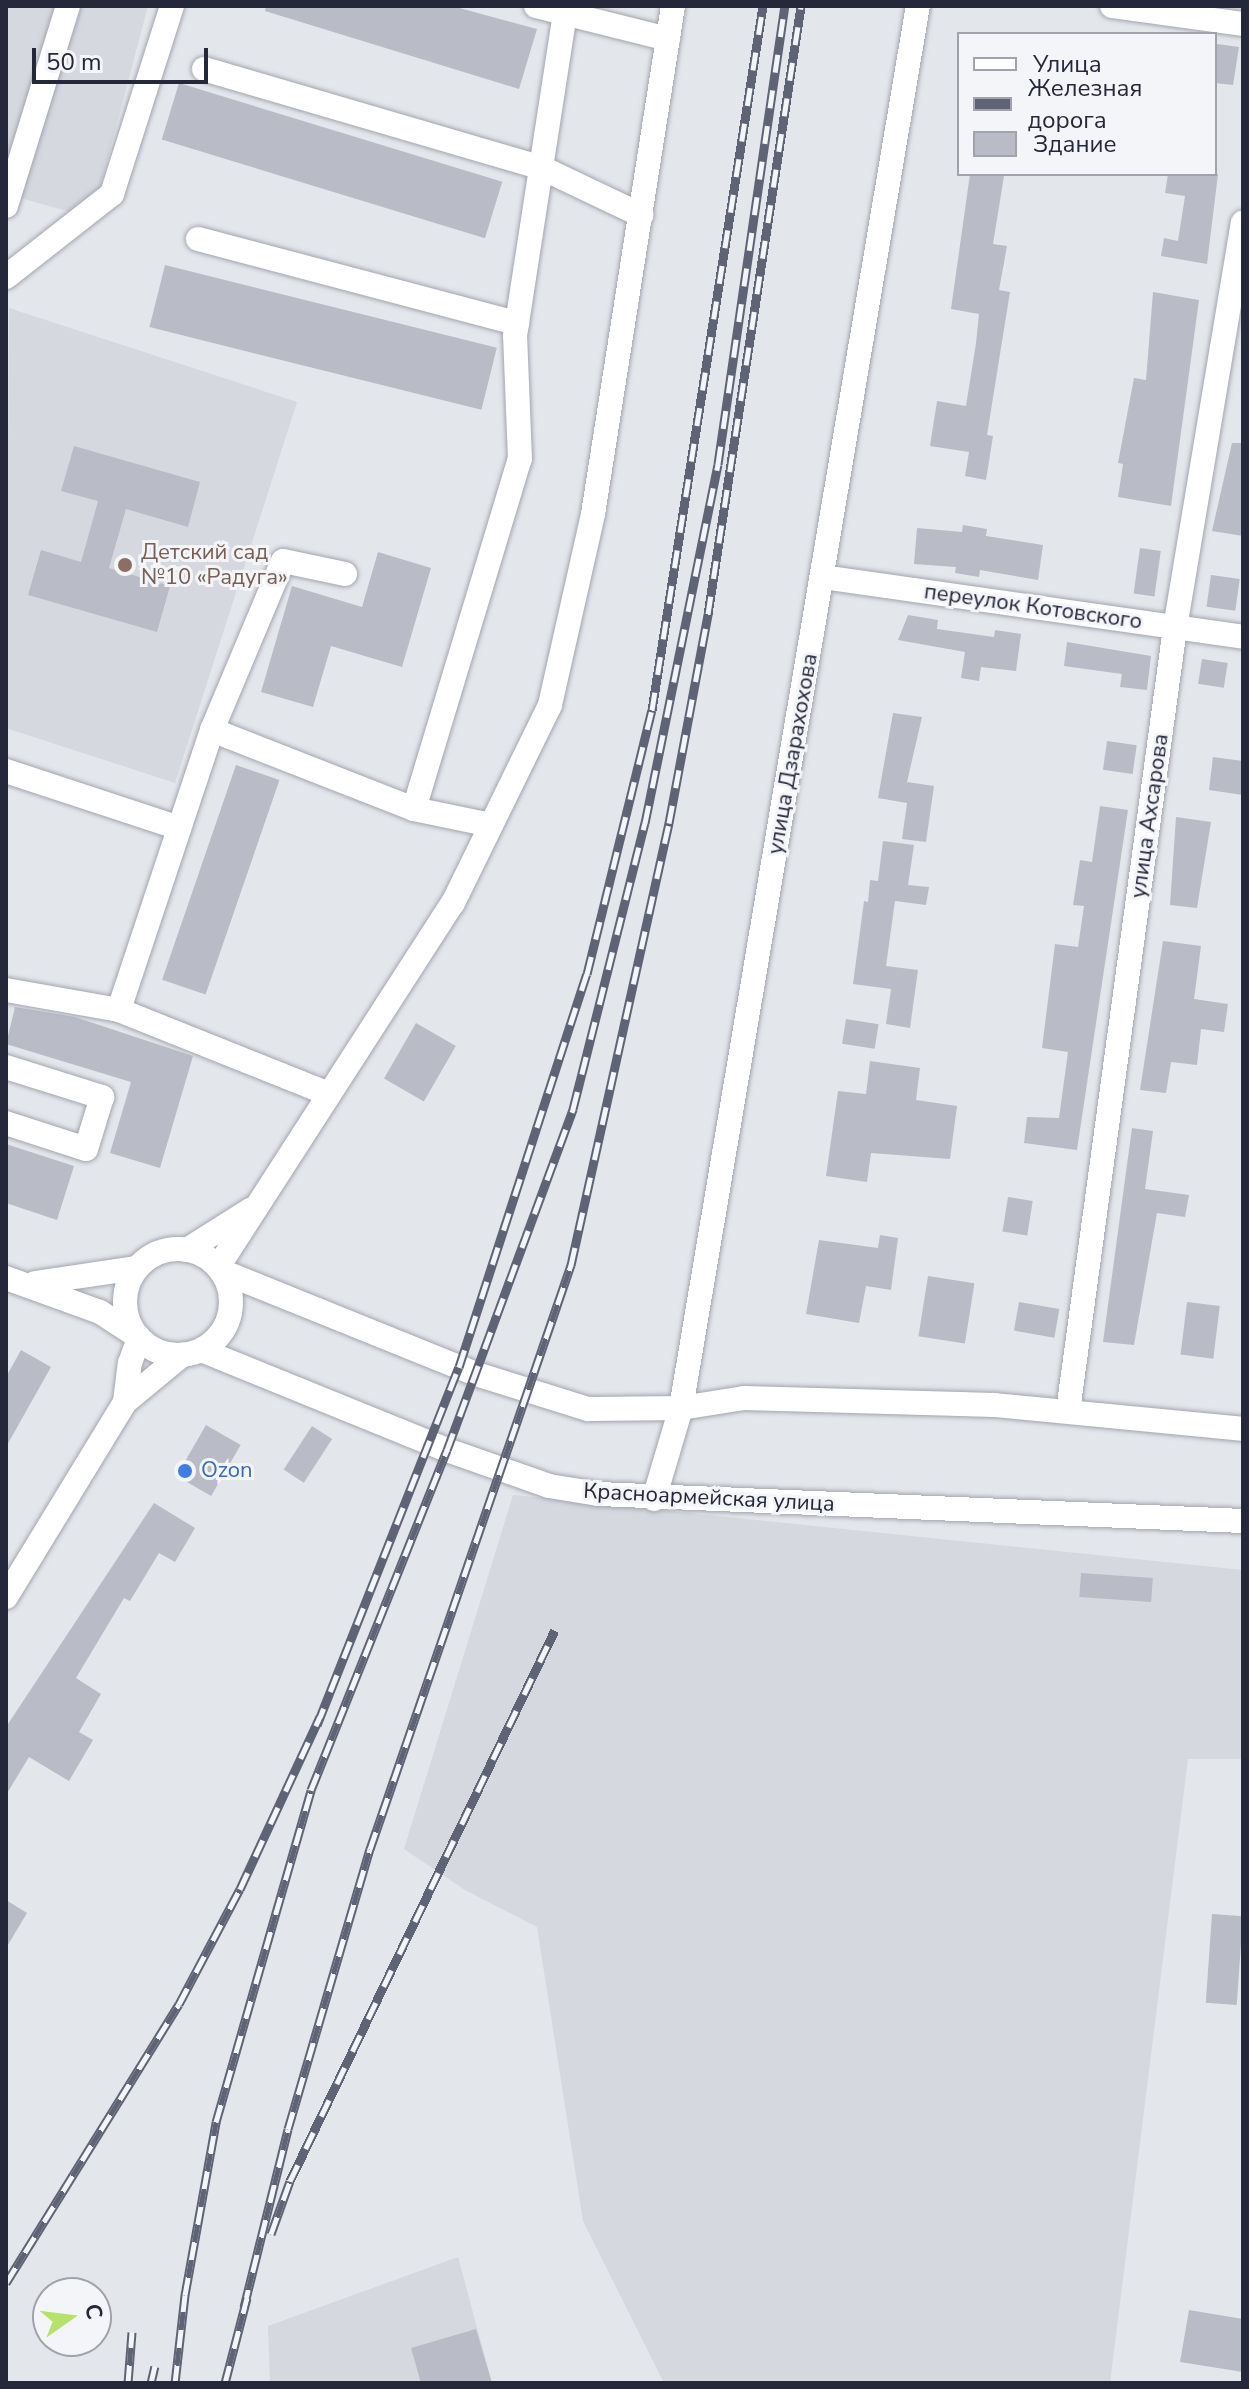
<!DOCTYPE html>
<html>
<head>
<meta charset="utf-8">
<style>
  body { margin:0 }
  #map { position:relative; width:1249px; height:2389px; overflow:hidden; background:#e3e6eb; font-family:"Nunito Sans",sans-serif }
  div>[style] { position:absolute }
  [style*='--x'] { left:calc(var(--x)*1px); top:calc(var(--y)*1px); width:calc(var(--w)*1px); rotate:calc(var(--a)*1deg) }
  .built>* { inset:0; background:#d5d8df }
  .building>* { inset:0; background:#b9bcc6; transform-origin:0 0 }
  .roads { filter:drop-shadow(0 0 2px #a2a5af) drop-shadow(0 0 2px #a2a5af) }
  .minor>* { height:24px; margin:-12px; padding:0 12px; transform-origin:12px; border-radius:12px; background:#fff }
  .minor>.ring { margin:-12px; padding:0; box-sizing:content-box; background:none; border:24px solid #fff; border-radius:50% }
  .rail>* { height:9px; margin-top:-4.5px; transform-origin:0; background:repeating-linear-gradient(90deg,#f3f5f8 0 18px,#5f6376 0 36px); box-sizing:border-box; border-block:2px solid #5f6376 }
  .dots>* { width:22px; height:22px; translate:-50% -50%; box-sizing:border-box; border:4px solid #f3f5f8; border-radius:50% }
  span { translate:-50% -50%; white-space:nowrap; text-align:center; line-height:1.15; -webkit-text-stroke:6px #f3f5f8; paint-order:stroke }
  .education-label { font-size:22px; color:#785e54 }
  .left { translate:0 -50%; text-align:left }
  .street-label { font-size:22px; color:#25283b }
  .shop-label { font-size:22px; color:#366cbe }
  .frame { position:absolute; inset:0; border:8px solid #25283b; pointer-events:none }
  .legend { position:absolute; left:957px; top:32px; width:260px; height:144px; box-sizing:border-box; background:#f3f5f8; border:2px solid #a1a3ac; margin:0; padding:10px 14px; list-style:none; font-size:24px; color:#25283b }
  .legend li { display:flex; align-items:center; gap:16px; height:40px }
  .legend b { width:40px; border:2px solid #a1a3ac }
  .north { position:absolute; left:32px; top:2277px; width:80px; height:80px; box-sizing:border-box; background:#f3f5f8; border:2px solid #a1a3ac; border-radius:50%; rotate:76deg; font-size:22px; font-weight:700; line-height:32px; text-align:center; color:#25283b }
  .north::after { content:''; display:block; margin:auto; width:28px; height:36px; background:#b6e26b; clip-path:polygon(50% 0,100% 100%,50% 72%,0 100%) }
  .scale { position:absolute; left:32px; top:48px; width:176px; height:36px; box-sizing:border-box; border:4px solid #25283b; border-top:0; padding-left:10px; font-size:24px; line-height:28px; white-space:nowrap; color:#25283b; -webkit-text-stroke:6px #f3f5f8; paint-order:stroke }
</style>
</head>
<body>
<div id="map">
  <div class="built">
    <i style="clip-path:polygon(6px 6px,148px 6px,92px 218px,6px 194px)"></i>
    <i style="clip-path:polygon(9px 308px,297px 402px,175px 783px,6px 728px)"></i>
    <i style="clip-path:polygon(513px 1495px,1243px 1570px,1243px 1759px,1188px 1759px,1110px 2383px,664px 2383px,583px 2221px,537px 1927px,465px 1890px,404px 1849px)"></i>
    <i style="clip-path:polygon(458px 2257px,492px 2383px,270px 2383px,268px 2326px)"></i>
  </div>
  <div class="building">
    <i style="clip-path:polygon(266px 6px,452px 6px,537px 29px,519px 89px,265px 11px)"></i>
    <i style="clip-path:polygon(1217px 44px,1239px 47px,1233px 85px,1215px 83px)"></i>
    <i style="left:179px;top:83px;width:338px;height:59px;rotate:17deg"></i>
    <i style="clip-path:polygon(970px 174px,1004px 176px,993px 244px,1007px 246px,999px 290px,1010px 292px,987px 435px,993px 436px,986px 480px,965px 476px,969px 452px,930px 446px,937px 401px,966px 406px,976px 343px,979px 314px,951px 309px)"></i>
    <i style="clip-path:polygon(1168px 174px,1218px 174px,1207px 264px,1161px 256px,1164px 238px,1178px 241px,1185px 196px,1165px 193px)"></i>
    <i style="left:165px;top:265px;width:342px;height:64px;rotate:14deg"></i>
    <i style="clip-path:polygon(1153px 292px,1199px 300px,1171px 506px,1118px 497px,1123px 464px,1118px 463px,1134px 378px,1146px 380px)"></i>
    <i style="clip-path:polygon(1232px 443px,1243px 443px,1243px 536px,1212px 531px)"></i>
    <i style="clip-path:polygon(74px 446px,200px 482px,188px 527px,126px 509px,109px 568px,170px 586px,157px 632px,28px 595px,41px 550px,81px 562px,98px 501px,61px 491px)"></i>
    <i style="clip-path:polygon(963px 525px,987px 529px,986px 536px,1043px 545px,1038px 580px,980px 570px,979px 577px,955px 573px,956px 567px,914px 564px,917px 528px,962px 532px)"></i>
    <i style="left:1140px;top:548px;width:21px;height:46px;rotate:8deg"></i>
    <i style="clip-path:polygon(378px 552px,431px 568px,402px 667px,331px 646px,313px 707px,261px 692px,292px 586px,362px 607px)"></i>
    <i style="left:1211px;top:575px;width:29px;height:32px;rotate:8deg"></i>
    <i style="clip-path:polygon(908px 615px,938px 620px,937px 629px,994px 637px,995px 630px,1021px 634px,1016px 671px,981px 667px,979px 681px,961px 678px,965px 652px,898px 640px)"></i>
    <i style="clip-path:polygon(1067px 642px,1151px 656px,1147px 690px,1120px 687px,1122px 674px,1064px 666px)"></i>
    <i style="left:1202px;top:659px;width:26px;height:25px;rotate:9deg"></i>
    <i style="clip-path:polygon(893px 713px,922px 717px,907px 782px,934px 786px,926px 842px,902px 839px,907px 803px,878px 798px)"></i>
    <i style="left:1107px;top:741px;width:30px;height:29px;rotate:8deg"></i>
    <i style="clip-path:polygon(1213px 757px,1243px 761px,1243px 795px,1209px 790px)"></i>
    <i style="left:236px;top:765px;width:46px;height:227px;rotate:19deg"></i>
    <i style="clip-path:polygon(1100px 806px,1128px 810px,1077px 1150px,1024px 1143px,1027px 1117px,1059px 1118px,1068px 1052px,1042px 1048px,1055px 944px,1078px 947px,1084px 906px,1073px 905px,1080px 860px,1092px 862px)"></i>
    <i style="clip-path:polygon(1176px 817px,1211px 822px,1197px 908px,1170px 905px)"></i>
    <i style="clip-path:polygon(883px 841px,914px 845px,908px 885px,929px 887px,926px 905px,895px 901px,886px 966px,918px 970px,910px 1028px,886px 1024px,891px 989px,853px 984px,864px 901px,868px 902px,870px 880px,878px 881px)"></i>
    <i style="clip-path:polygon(1163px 941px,1201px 946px,1194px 999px,1228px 1004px,1224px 1032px,1201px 1029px,1197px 1065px,1171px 1062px,1166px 1093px,1140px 1090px)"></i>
    <i style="clip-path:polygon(15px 1007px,75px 1017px,193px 1056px,160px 1168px,110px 1153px,131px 1082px,6px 1044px)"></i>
    <i style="left:846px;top:1019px;width:33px;height:25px;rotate:9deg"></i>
    <i style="left:416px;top:1023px;width:46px;height:64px;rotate:30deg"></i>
    <i style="clip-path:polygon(870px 1061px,920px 1068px,916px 1100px,957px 1106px,950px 1159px,871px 1153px,867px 1182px,826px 1176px,838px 1091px,866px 1094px)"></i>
    <i style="clip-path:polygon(1132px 1128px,1153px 1131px,1145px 1189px,1189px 1195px,1185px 1217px,1157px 1213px,1134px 1345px,1103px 1342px)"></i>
    <i style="clip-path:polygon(6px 1144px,74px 1166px,57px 1220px,6px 1203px)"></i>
    <i style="left:1008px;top:1197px;width:25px;height:35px;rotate:9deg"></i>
    <i style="clip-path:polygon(880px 1235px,898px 1238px,891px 1290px,866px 1286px,859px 1323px,806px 1314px,819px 1240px,878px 1248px)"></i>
    <i style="left:928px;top:1276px;width:47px;height:61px;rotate:9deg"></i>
    <i style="left:1019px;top:1302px;width:41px;height:29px;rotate:10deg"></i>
    <i style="left:1187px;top:1302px;width:33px;height:53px;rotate:7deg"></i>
    <i style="clip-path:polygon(21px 1350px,51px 1367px,6px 1447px,6px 1377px)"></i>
    <i style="left:206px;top:1425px;width:40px;height:59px;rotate:30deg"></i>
    <i style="left:312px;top:1426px;width:24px;height:52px;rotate:33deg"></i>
    <i style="clip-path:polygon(154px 1503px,195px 1528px,175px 1562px,159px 1553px,130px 1601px,124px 1598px,76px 1678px,101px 1694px,79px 1732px,93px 1740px,69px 1781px,29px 1757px,6px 1795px,6px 1727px)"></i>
    <i style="left:1081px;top:1573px;width:72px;height:24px;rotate:4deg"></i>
    <i style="clip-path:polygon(6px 1900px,27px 1913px,6px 1948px)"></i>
    <i style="left:1212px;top:1914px;width:31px;height:89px;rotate:4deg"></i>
    <i style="clip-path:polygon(1189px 2310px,1243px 2319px,1243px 2372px,1180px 2362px)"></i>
    <i style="clip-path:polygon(476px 2329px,492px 2383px,421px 2383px,411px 2348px)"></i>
  </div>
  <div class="roads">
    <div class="minor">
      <i style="--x:536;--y:6;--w:136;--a:14"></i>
      <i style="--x:1112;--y:6;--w:132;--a:7.8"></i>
      <i style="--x:204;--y:69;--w:352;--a:16.3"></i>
      <i style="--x:542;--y:168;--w:110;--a:25.4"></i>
      <i style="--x:6;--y:206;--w:209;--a:-72.8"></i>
      <i style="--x:198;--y:239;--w:330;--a:14.8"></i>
      <i style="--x:6;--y:277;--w:135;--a:-38.1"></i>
      <i style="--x:112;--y:194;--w:197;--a:-72.3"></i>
      <i style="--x:345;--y:574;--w:63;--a:-168.2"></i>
      <i style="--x:283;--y:561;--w:183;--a:112.8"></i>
      <i style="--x:212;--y:730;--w:217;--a:21.4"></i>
      <i style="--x:823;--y:577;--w:424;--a:8.1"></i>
      <i style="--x:212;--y:730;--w:295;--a:108.4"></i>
      <i style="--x:119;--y:1010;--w:226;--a:21.8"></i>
      <i style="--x:6;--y:771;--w:182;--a:18.2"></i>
      <i style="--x:491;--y:825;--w:79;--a:-168.3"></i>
      <i style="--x:414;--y:809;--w:366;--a:-73.2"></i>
      <i style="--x:520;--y:459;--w:123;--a:-92.3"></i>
      <i style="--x:515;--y:336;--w:327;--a:-81.2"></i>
      <i style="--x:6;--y:990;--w:115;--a:10"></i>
      <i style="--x:6;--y:1067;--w:101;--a:17.4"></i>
      <i style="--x:102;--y:1097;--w:54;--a:107.1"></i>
      <i style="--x:86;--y:1149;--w:84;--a:-162"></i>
      <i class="ring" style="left:125px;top:1249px;width:82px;height:82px"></i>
      <i style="--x:187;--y:1250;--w:75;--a:-32.4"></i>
      <i style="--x:218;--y:1267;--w:433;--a:-57.2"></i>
      <i style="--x:453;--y:903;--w:220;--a:-63.9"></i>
      <i style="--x:550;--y:705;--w:196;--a:-77.3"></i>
      <i style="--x:593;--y:514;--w:514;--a:-81.05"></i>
      <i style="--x:221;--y:1271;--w:272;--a:22"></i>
      <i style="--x:473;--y:1373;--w:121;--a:17.4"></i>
      <i style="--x:588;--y:1409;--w:93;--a:-0.6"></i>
      <i style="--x:681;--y:1408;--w:64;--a:-9"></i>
      <i style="--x:744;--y:1398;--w:251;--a:1.6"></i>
      <i style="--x:995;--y:1405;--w:249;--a:5.5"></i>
      <i style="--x:6;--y:1278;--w:100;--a:19.9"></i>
      <i style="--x:100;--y:1312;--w:44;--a:33"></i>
      <i style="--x:35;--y:1283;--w:103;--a:-8.4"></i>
      <i style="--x:201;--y:1350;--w:266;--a:22.1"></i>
      <i style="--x:447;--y:1450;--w:108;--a:19.4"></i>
      <i style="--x:549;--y:1486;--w:51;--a:9.1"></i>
      <i style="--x:599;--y:1494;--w:645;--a:2.4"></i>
      <i style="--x:125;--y:1402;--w:39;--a:-83"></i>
      <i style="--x:130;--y:1363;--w:27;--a:-70"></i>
      <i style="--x:1068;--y:1411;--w:790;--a:-82.22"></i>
      <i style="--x:1175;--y:628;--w:411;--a:-80.5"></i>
      <i style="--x:654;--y:1499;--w:95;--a:-73.5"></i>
      <i style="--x:681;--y:1408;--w:1422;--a:-80.41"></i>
      <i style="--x:6;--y:1597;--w:228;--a:-58.6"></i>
      <i style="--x:125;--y:1402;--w:74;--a:-39.5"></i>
    </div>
  </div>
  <div class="rail">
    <i style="--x:317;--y:1725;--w:385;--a:-68.4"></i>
    <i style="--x:459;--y:1367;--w:413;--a:-72"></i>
    <i style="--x:587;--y:974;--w:272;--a:-76.2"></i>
    <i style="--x:652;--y:710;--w:713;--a:-81.04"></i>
    <i style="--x:271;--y:2234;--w:56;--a:-70.3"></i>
    <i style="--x:290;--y:2181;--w:611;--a:-64.32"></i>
    <i style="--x:6;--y:2283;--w:328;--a:-58.2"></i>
    <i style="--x:179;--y:2004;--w:130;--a:-62.1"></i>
    <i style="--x:240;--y:1889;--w:190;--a:-65.1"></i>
    <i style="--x:244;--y:2307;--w:183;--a:-76.1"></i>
    <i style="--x:288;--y:2129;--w:292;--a:-73.7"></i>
    <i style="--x:370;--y:1849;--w:618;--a:-71.01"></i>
    <i style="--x:571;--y:1265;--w:453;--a:-77.5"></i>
    <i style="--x:669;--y:823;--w:213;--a:-79.4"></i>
    <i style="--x:708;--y:614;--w:615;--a:-81.3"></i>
    <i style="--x:128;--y:2383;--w:51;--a:-85.5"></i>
    <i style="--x:151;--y:2383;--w:17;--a:-77"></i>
    <i style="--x:175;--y:2383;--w:89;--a:-83.5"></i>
    <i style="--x:185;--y:2295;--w:176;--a:-79.8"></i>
    <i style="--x:216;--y:2122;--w:345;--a:-74"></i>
    <i style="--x:311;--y:1790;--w:366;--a:-68.2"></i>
    <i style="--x:447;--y:1450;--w:364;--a:-69.7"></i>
    <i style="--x:573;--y:1109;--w:295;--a:-75.9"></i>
    <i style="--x:645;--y:823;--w:366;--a:-78.5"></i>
    <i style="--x:718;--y:464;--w:463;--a:-81.7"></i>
    <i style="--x:225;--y:2383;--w:88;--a:-75.5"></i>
  </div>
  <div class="dots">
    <i style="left:125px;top:565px;background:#8d6e63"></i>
    <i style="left:185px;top:1471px;background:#3f7fe0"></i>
  </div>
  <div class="education-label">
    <span class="left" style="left:141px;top:565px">Детский сад<br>№10 «Радуга»</span>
  </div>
  <div class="street-label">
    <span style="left:1033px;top:607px;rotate:8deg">переулок Котовского</span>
    <span style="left:793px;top:754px;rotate:-80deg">улица Дзарахохова</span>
    <span style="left:1150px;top:816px;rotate:-82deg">улица Ахсарова</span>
    <span style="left:709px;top:1498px;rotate:3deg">Красноармейская улица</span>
  </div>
  <div class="shop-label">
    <span class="left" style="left:201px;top:1471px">Ozon</span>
  </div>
  <div class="frame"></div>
  <ul class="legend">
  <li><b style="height:10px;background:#fff"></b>Улица</li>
  <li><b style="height:10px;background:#5f6376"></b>Железная дорога</li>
  <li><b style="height:22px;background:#b9bcc6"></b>Здание</li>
  </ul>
  <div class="north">С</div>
  <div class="scale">50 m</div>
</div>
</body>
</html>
